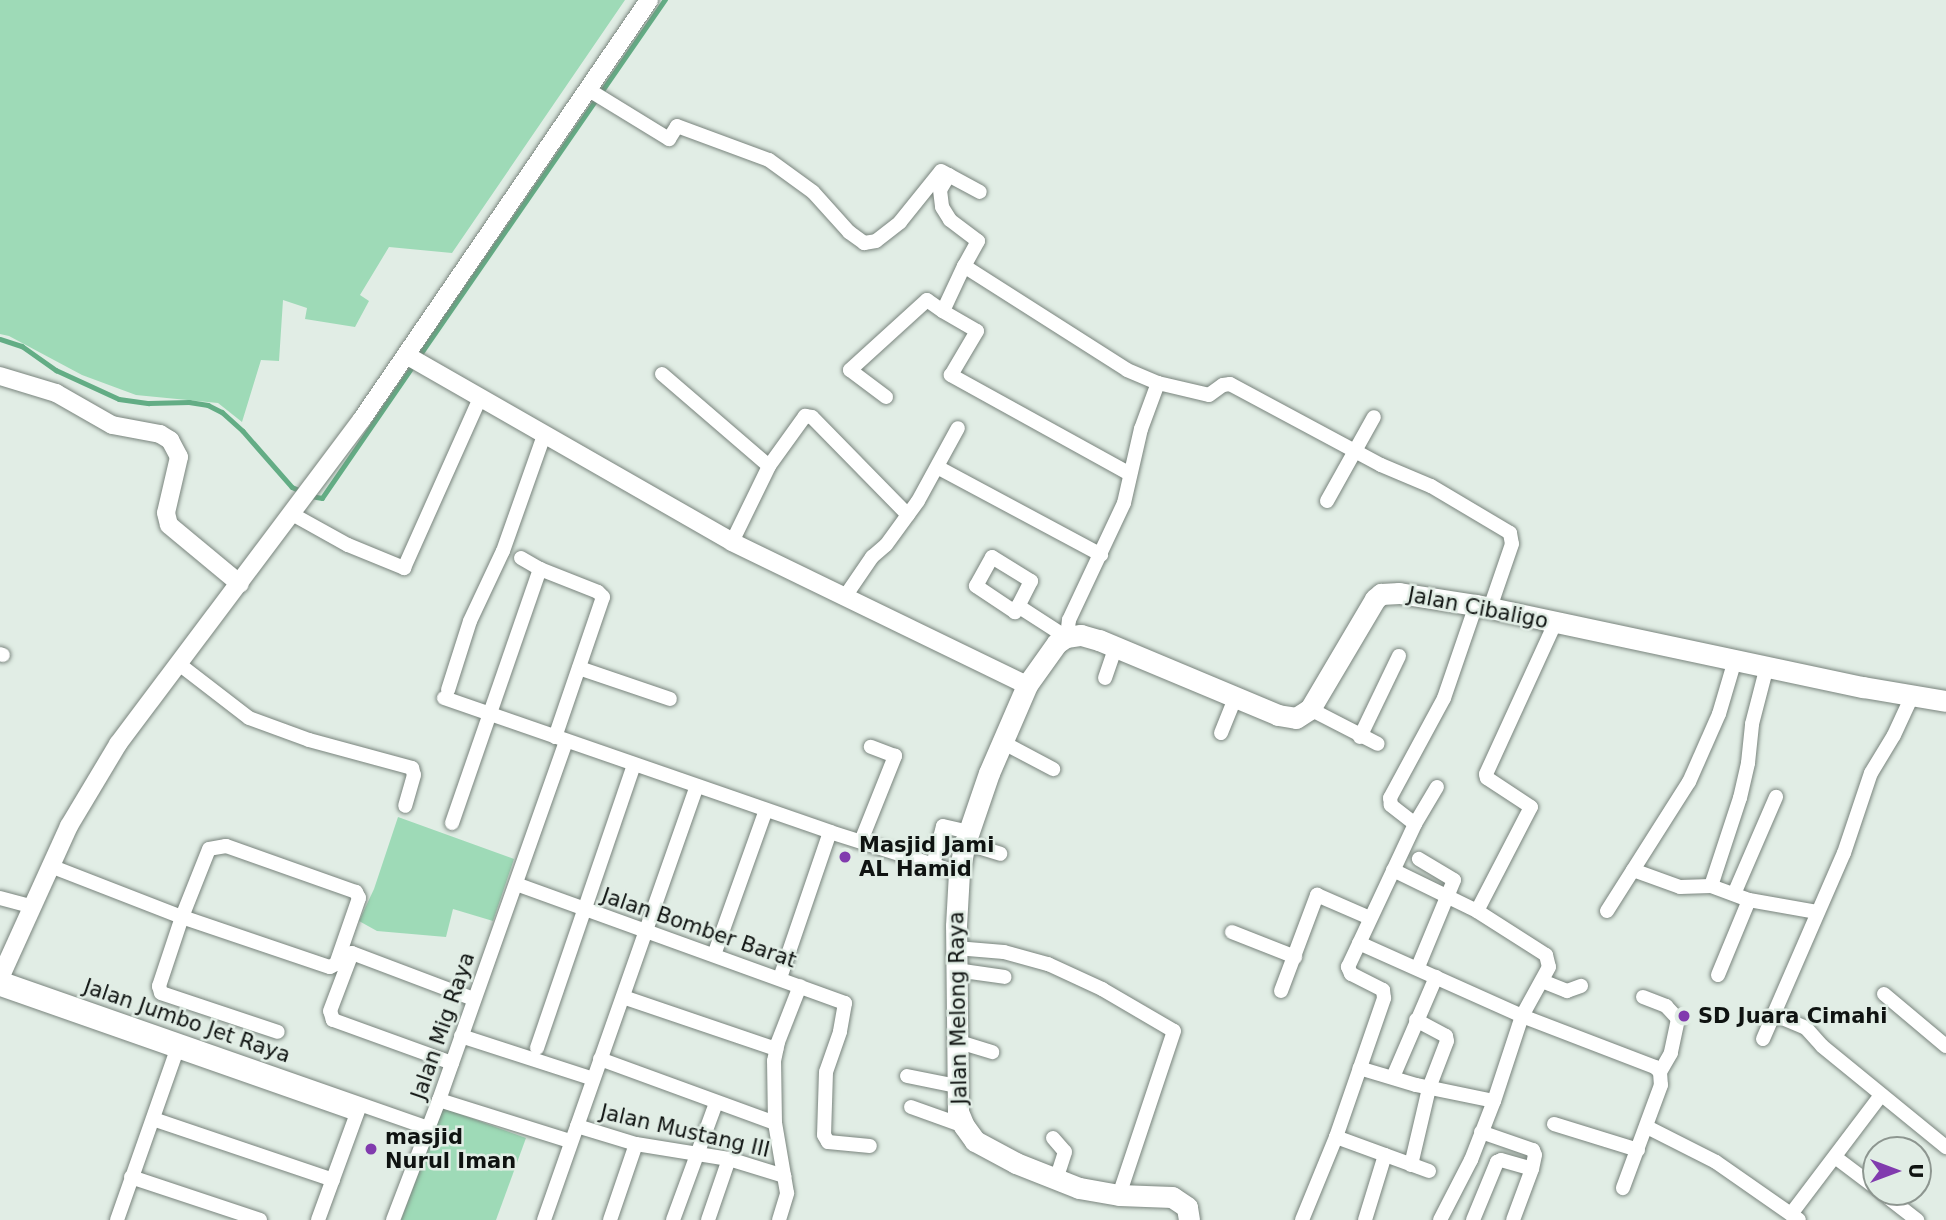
<!DOCTYPE html>
<html>
<head>
<meta charset="utf-8">
<style>
  body { margin:0 }
  #map { position:relative; width:1946px; height:1220px; overflow:hidden; background:#e1ede5; font-family:"DejaVu Sans",sans-serif }
  div>[style] { position:absolute }
  [style*='--x'] { left:calc(var(--x)*1px); top:calc(var(--y)*1px); width:calc(var(--w)*1px); rotate:calc(var(--a)*1deg) }
  .green>* { inset:0; background:#9edab7 }
  .stream>* { height:4.5px; margin:-2.25px; padding:0 2.25px; transform-origin:2.25px; border-radius:2.25px; background:#63ad85 }
  .roads { filter:drop-shadow(0 0 2px #79847d) drop-shadow(0 0 2px #79847d) }
  .minor>* { height:14px; margin:-7px; padding:0 7px; transform-origin:7px; border-radius:7px; background:#fff }
  .tertiary>* { height:18px; margin:-9px; padding:0 9px; transform-origin:9px; border-radius:9px; background:#fff }
  .secondary>* { height:21px; margin:-10.5px; padding:0 10.5px; transform-origin:10.5px; border-radius:10.5px; background:#fff }
  .dots>* { width:19px; height:19px; translate:-50% -50%; box-sizing:border-box; border:4px solid #e1ede5; border-radius:50% }
  span { translate:-50% -50%; white-space:nowrap; text-align:center; line-height:1.15; -webkit-text-stroke:5px #e1ede5; paint-order:stroke }
  .street-label { font-size:21px; color:#0f1311 }
  .poi-label { font-size:21px; color:#0f1311; font-weight:700 }
  .left { translate:0 -50%; text-align:left }
  .north { position:absolute; left:1862px; top:1136px; width:70px; height:70px; box-sizing:border-box; background:#e1ede5; border:2px solid #8d9690; border-radius:50%; rotate:90deg; font-size:19px; font-weight:700; line-height:28px; text-align:center; color:#0f1311 }
  .north::after { content:''; display:block; margin:auto; width:24px; height:32px; background:#813bae; clip-path:polygon(50% 0,100% 100%,50% 72%,0 100%) }
</style>
</head>
<body>
<div id="map">
  <div class="green">
    <i style="clip-path:polygon(0 0,625px 0,452px 253px,389px 247px,360px 295px,369px 301px,355px 327px,305px 319px,307px 308px,283px 300px,279px 361px,261px 360px,242px 422px,218px 403px,136px 395px,82px 375px,9px 336px,0 334px)"></i>
    <i style="clip-path:polygon(398px 817px,514px 859px,493px 921px,453px 909px,446px 937px,377px 931px,359px 921px,374px 889px)"></i>
    <i style="clip-path:polygon(443px 1108px,526px 1138px,496px 1220px,401px 1220px)"></i>
  </div>
  <div class="stream">
    <i style="--x:0;--y:339;--w:23;--a:18"></i>
    <i style="--x:22;--y:346;--w:42;--a:35.2"></i>
    <i style="--x:56;--y:370;--w:69;--a:24.7"></i>
    <i style="--x:119;--y:399;--w:30;--a:8"></i>
    <i style="--x:149;--y:403;--w:40;--a:-1.4"></i>
    <i style="--x:189;--y:402;--w:19;--a:9"></i>
    <i style="--x:208;--y:405;--w:16;--a:27"></i>
    <i style="--x:222;--y:412;--w:28;--a:42"></i>
    <i style="--x:243;--y:431;--w:74;--a:48.8"></i>
    <i style="--x:292;--y:487;--w:12;--a:24"></i>
    <i style="--x:419;--y:356;--w:433;--a:-55.4"></i>
    <i style="--x:311;--y:496;--w:11;--a:10"></i>
    <i style="--x:322;--y:498;--w:163;--a:-55.5"></i>
  </div>
  <div class="roads">
    <div class="minor">
      <i style="--x:589;--y:90;--w:94;--a:31.5"></i>
      <i style="--x:669;--y:139;--w:15;--a:-58"></i>
      <i style="--x:677;--y:126;--w:98;--a:20.3"></i>
      <i style="--x:769;--y:160;--w:54;--a:36"></i>
      <i style="--x:813;--y:192;--w:54;--a:48"></i>
      <i style="--x:849;--y:232;--w:19;--a:36"></i>
      <i style="--x:864;--y:243;--w:12;--a:-9"></i>
      <i style="--x:876;--y:241;--w:31;--a:-38"></i>
      <i style="--x:900;--y:222;--w:65;--a:-51.2"></i>
      <i style="--x:941;--y:171;--w:44;--a:28.3"></i>
      <i style="--x:949;--y:175;--w:17;--a:121"></i>
      <i style="--x:940;--y:190;--w:17;--a:83"></i>
      <i style="--x:942;--y:207;--w:15;--a:58"></i>
      <i style="--x:950;--y:220;--w:35;--a:37"></i>
      <i style="--x:978;--y:241;--w:29;--a:119"></i>
      <i style="--x:662;--y:374;--w:141;--a:40.7"></i>
      <i style="--x:886;--y:397;--w:45;--a:-143.1"></i>
      <i style="--x:850;--y:370;--w:104;--a:-42.3"></i>
      <i style="--x:927;--y:300;--w:19;--a:35"></i>
      <i style="--x:939;--y:468;--w:184;--a:28.2"></i>
      <i style="--x:1130;--y:474;--w:205;--a:-151.1"></i>
      <i style="--x:951;--y:375;--w:51;--a:-59.4"></i>
      <i style="--x:977;--y:331;--w:39;--a:-150"></i>
      <i style="--x:943;--y:311;--w:50;--a:-65"></i>
      <i style="--x:964;--y:266;--w:193;--a:32.5"></i>
      <i style="--x:1127;--y:370;--w:34;--a:23"></i>
      <i style="--x:1158;--y:383;--w:52;--a:13.2"></i>
      <i style="--x:1209;--y:395;--w:17;--a:-36"></i>
      <i style="--x:1223;--y:385;--w:7;--a:-8"></i>
      <i style="--x:1230;--y:384;--w:171;--a:28.2"></i>
      <i style="--x:1381;--y:465;--w:54;--a:22.8"></i>
      <i style="--x:1431;--y:486;--w:92;--a:30.7"></i>
      <i style="--x:1510;--y:533;--w:11;--a:80"></i>
      <i style="--x:1512;--y:544;--w:68;--a:109"></i>
      <i style="--x:1327;--y:501;--w:96;--a:-60.8"></i>
      <i style="--x:292;--y:514;--w:64;--a:29"></i>
      <i style="--x:348;--y:545;--w:61;--a:22.3"></i>
      <i style="--x:404;--y:568;--w:186;--a:-65.9"></i>
      <i style="--x:732;--y:542;--w:85;--a:-64"></i>
      <i style="--x:769;--y:466;--w:62;--a:-54.2"></i>
      <i style="--x:805;--y:416;--w:7;--a:8"></i>
      <i style="--x:812;--y:417;--w:137;--a:45.6"></i>
      <i style="--x:521;--y:558;--w:22;--a:30"></i>
      <i style="--x:540;--y:569;--w:62;--a:21.6"></i>
      <i style="--x:598;--y:592;--w:7;--a:45"></i>
      <i style="--x:603;--y:597;--w:148;--a:108.9"></i>
      <i style="--x:844;--y:598;--w:50;--a:-55.7"></i>
      <i style="--x:872;--y:557;--w:18;--a:-41"></i>
      <i style="--x:886;--y:545;--w:54;--a:-54"></i>
      <i style="--x:918;--y:501;--w:83;--a:-61.3"></i>
      <i style="--x:1018;--y:606;--w:7;--a:117"></i>
      <i style="--x:1015;--y:612;--w:47;--a:-146.3"></i>
      <i style="--x:976;--y:586;--w:33;--a:-61"></i>
      <i style="--x:992;--y:557;--w:46;--a:31.6"></i>
      <i style="--x:1031;--y:581;--w:28;--a:117"></i>
      <i style="--x:1018;--y:606;--w:57;--a:32.9"></i>
      <i style="--x:1067;--y:636;--w:16;--a:-83"></i>
      <i style="--x:1069;--y:620;--w:129;--a:-64.8"></i>
      <i style="--x:1124;--y:503;--w:76;--a:-77.1"></i>
      <i style="--x:1141;--y:429;--w:49;--a:-69.7"></i>
      <i style="--x:0;--y:654;--w:3;--a:18"></i>
      <i style="--x:179;--y:664;--w:88;--a:37.6"></i>
      <i style="--x:249;--y:718;--w:64;--a:20.1"></i>
      <i style="--x:309;--y:740;--w:107;--a:15.2"></i>
      <i style="--x:412;--y:768;--w:7;--a:74"></i>
      <i style="--x:414;--y:775;--w:32;--a:106"></i>
      <i style="--x:579;--y:668;--w:96;--a:18.8"></i>
      <i style="--x:1105;--y:678;--w:34;--a:-71"></i>
      <i style="--x:448;--y:690;--w:72;--a:-72.3"></i>
      <i style="--x:470;--y:621;--w:77;--a:-64.8"></i>
      <i style="--x:503;--y:551;--w:123;--a:-70.5"></i>
      <i style="--x:444;--y:698;--w:409;--a:19.1"></i>
      <i style="--x:830;--y:832;--w:135;--a:17.6"></i>
      <i style="--x:1310;--y:709;--w:76;--a:27.2"></i>
      <i style="--x:1221;--y:733;--w:40;--a:-68"></i>
      <i style="--x:1360;--y:737;--w:90;--a:-64.3"></i>
      <i style="--x:1002;--y:742;--w:58;--a:27.9"></i>
      <i style="--x:452;--y:823;--w:269;--a:-70.9"></i>
      <i style="--x:1415;--y:824;--w:31;--a:-142"></i>
      <i style="--x:1391;--y:805;--w:7;--a:-98"></i>
      <i style="--x:1390;--y:798;--w:114;--a:-61.6"></i>
      <i style="--x:1444;--y:698;--w:98;--a:-71"></i>
      <i style="--x:861;--y:841;--w:92;--a:-68.2"></i>
      <i style="--x:895;--y:756;--w:26;--a:-159"></i>
      <i style="--x:965;--y:843;--w:37;--a:17"></i>
      <i style="--x:933;--y:865;--w:40;--a:-75.6"></i>
      <i style="--x:943;--y:826;--w:27;--a:13"></i>
      <i style="--x:53;--y:867;--w:138;--a:21.2"></i>
      <i style="--x:182;--y:917;--w:156;--a:18.7"></i>
      <i style="--x:330;--y:967;--w:7;--a:-27"></i>
      <i style="--x:336;--y:964;--w:70;--a:-70.8"></i>
      <i style="--x:359;--y:898;--w:7;--a:-117"></i>
      <i style="--x:356;--y:892;--w:138;--a:-160.5"></i>
      <i style="--x:226;--y:846;--w:17;--a:170"></i>
      <i style="--x:209;--y:849;--w:73;--a:111.7"></i>
      <i style="--x:182;--y:917;--w:73;--a:108.4"></i>
      <i style="--x:159;--y:986;--w:7;--a:74"></i>
      <i style="--x:161;--y:993;--w:123;--a:18.4"></i>
      <i style="--x:1393;--y:870;--w:93;--a:26"></i>
      <i style="--x:1477;--y:911;--w:82;--a:32.5"></i>
      <i style="--x:1546;--y:955;--w:12;--a:76"></i>
      <i style="--x:1549;--y:967;--w:56;--a:118.9"></i>
      <i style="--x:1522;--y:1016;--w:142;--a:21"></i>
      <i style="--x:1655;--y:1067;--w:7;--a:45"></i>
      <i style="--x:1660;--y:1072;--w:13;--a:86"></i>
      <i style="--x:1661;--y:1085;--w:110;--a:110.3"></i>
      <i style="--x:1633;--y:870;--w:50;--a:19.9"></i>
      <i style="--x:1680;--y:887;--w:31;--a:-2"></i>
      <i style="--x:1711;--y:886;--w:40;--a:20.2"></i>
      <i style="--x:1749;--y:900;--w:69;--a:10"></i>
      <i style="--x:516;--y:884;--w:350;--a:19.9"></i>
      <i style="--x:845;--y:1003;--w:29;--a:100"></i>
      <i style="--x:840;--y:1032;--w:42;--a:109.3"></i>
      <i style="--x:826;--y:1072;--w:63;--a:91.8"></i>
      <i style="--x:824;--y:1135;--w:8;--a:60"></i>
      <i style="--x:828;--y:1142;--w:42;--a:5.4"></i>
      <i style="--x:1711;--y:886;--w:93;--a:-71.8"></i>
      <i style="--x:1740;--y:798;--w:36;--a:-77"></i>
      <i style="--x:1748;--y:763;--w:39;--a:-84"></i>
      <i style="--x:1752;--y:724;--w:60;--a:-75.5"></i>
      <i style="--x:1734;--y:894;--w:106;--a:-66.6"></i>
      <i style="--x:0;--y:898;--w:34;--a:15"></i>
      <i style="--x:1477;--y:911;--w:117;--a:-62.6"></i>
      <i style="--x:1531;--y:807;--w:53;--a:-146.6"></i>
      <i style="--x:1487;--y:778;--w:4;--a:-104"></i>
      <i style="--x:1486;--y:774;--w:166;--a:-65.4"></i>
      <i style="--x:1607;--y:911;--w:153;--a:-57.6"></i>
      <i style="--x:1689;--y:782;--w:74;--a:-66.2"></i>
      <i style="--x:1719;--y:714;--w:56;--a:-73.5"></i>
      <i style="--x:1232;--y:932;--w:68;--a:21.6"></i>
      <i style="--x:1359;--y:943;--w:179;--a:24.1"></i>
      <i style="--x:1522;--y:1016;--w:89;--a:108.2"></i>
      <i style="--x:1494;--y:1101;--w:80;--a:-168.4"></i>
      <i style="--x:1416;--y:1085;--w:59;--a:-163.4"></i>
      <i style="--x:956;--y:948;--w:48;--a:4.8"></i>
      <i style="--x:1004;--y:952;--w:46;--a:15.3"></i>
      <i style="--x:1048;--y:964;--w:60;--a:24.8"></i>
      <i style="--x:1102;--y:989;--w:83;--a:30.3"></i>
      <i style="--x:1174;--y:1031;--w:173;--a:108.5"></i>
      <i style="--x:714;--y:955;--w:154;--a:-70.3"></i>
      <i style="--x:1418;--y:967;--w:94;--a:-67.5"></i>
      <i style="--x:1454;--y:880;--w:41;--a:-149"></i>
      <i style="--x:956;--y:970;--w:49;--a:8.1"></i>
      <i style="--x:1718;--y:975;--w:81;--a:-67.5"></i>
      <i style="--x:0;--y:978;--w:454;--a:19.3"></i>
      <i style="--x:780;--y:978;--w:154;--a:-71.1"></i>
      <i style="--x:1542;--y:981;--w:27;--a:22"></i>
      <i style="--x:1567;--y:991;--w:15;--a:-20"></i>
      <i style="--x:0;--y:989;--w:377;--a:19.3"></i>
      <i style="--x:1281;--y:991;--w:103;--a:-69.4"></i>
      <i style="--x:1317;--y:895;--w:58;--a:23.5"></i>
      <i style="--x:1884;--y:994;--w:81;--a:40"></i>
      <i style="--x:623;--y:997;--w:162;--a:18.8"></i>
      <i style="--x:1643;--y:997;--w:25;--a:21"></i>
      <i style="--x:1666;--y:1006;--w:18;--a:47"></i>
      <i style="--x:1678;--y:1019;--w:35;--a:102"></i>
      <i style="--x:1671;--y:1053;--w:22;--a:120"></i>
      <i style="--x:1773;--y:1014;--w:36;--a:23"></i>
      <i style="--x:1806;--y:1028;--w:24;--a:48"></i>
      <i style="--x:1822;--y:1046;--w:160;--a:39.2"></i>
      <i style="--x:461;--y:1036;--w:139;--a:18"></i>
      <i style="--x:1763;--y:1039;--w:203;--a:-66.5"></i>
      <i style="--x:1844;--y:853;--w:84;--a:-71.4"></i>
      <i style="--x:1871;--y:773;--w:44;--a:-58.8"></i>
      <i style="--x:1894;--y:735;--w:43;--a:-65.2"></i>
      <i style="--x:956;--y:1041;--w:38;--a:17"></i>
      <i style="--x:537;--y:1048;--w:299;--a:-71.1"></i>
      <i style="--x:600;--y:1059;--w:186;--a:20.1"></i>
      <i style="--x:452;--y:1063;--w:127;--a:-160.1"></i>
      <i style="--x:333;--y:1020;--w:9;--a:-108"></i>
      <i style="--x:330;--y:1011;--w:62;--a:-69.2"></i>
      <i style="--x:352;--y:953;--w:130;--a:20.7"></i>
      <i style="--x:907;--y:1076;--w:50;--a:11.5"></i>
      <i style="--x:1393;--y:1077;--w:109;--a:-66.7"></i>
      <i style="--x:439;--y:1100;--w:137;--a:17.4"></i>
      <i style="--x:911;--y:1107;--w:56;--a:19.7"></i>
      <i style="--x:153;--y:1119;--w:190;--a:18.7"></i>
      <i style="--x:1554;--y:1124;--w:88;--a:17.2"></i>
      <i style="--x:577;--y:1126;--w:62;--a:17"></i>
      <i style="--x:636;--y:1144;--w:94;--a:9.2"></i>
      <i style="--x:729;--y:1159;--w:58;--a:17.2"></i>
      <i style="--x:1647;--y:1127;--w:77;--a:26.9"></i>
      <i style="--x:1716;--y:1162;--w:101;--a:34.9"></i>
      <i style="--x:1481;--y:1132;--w:55;--a:19.1"></i>
      <i style="--x:1533;--y:1150;--w:5;--a:68"></i>
      <i style="--x:1535;--y:1155;--w:14;--a:102"></i>
      <i style="--x:1336;--y:1137;--w:99;--a:20.1"></i>
      <i style="--x:1053;--y:1138;--w:18;--a:49"></i>
      <i style="--x:1065;--y:1152;--w:29;--a:108"></i>
      <i style="--x:1835;--y:1157;--w:51;--a:37.1"></i>
      <i style="--x:1411;--y:1165;--w:79;--a:-76.8"></i>
      <i style="--x:1429;--y:1088;--w:50;--a:-69"></i>
      <i style="--x:1447;--y:1041;--w:5;--a:-101"></i>
      <i style="--x:1446;--y:1036;--w:34;--a:-152"></i>
      <i style="--x:131;--y:1177;--w:136;--a:18.4"></i>
      <i style="--x:1881;--y:1192;--w:46;--a:37.9"></i>
      <i style="--x:1791;--y:1214;--w:149;--a:-52.9"></i>
      <i style="--x:117;--y:1220;--w:183;--a:-70.6"></i>
      <i style="--x:318;--y:1220;--w:119;--a:-69.9"></i>
      <i style="--x:393;--y:1220;--w:129;--a:-69"></i>
      <i style="--x:439;--y:1100;--w:381;--a:-70.5"></i>
      <i style="--x:544;--y:1220;--w:460;--a:-70.6"></i>
      <i style="--x:610;--y:1220;--w:80;--a:-71.1"></i>
      <i style="--x:673;--y:1220;--w:125;--a:-69.8"></i>
      <i style="--x:708;--y:1220;--w:65;--a:-71"></i>
      <i style="--x:779;--y:1220;--w:28;--a:-73"></i>
      <i style="--x:787;--y:1193;--w:71;--a:-99.7"></i>
      <i style="--x:775;--y:1123;--w:62;--a:-90.9"></i>
      <i style="--x:774;--y:1061;--w:19;--a:-78"></i>
      <i style="--x:778;--y:1042;--w:60;--a:-68.6"></i>
      <i style="--x:1302;--y:1220;--w:90;--a:-67.7"></i>
      <i style="--x:1336;--y:1137;--w:147;--a:-70.9"></i>
      <i style="--x:1384;--y:998;--w:8;--a:-97"></i>
      <i style="--x:1383;--y:990;--w:36;--a:-153"></i>
      <i style="--x:1351;--y:974;--w:8;--a:-113"></i>
      <i style="--x:1348;--y:967;--w:158;--a:-64.9"></i>
      <i style="--x:1415;--y:824;--w:43;--a:-59.3"></i>
      <i style="--x:1365;--y:1220;--w:68;--a:-72.9"></i>
      <i style="--x:1440;--y:1220;--w:68;--a:-62.7"></i>
      <i style="--x:1471;--y:1160;--w:63;--a:-68.7"></i>
      <i style="--x:1473;--y:1220;--w:63;--a:-67.5"></i>
      <i style="--x:1497;--y:1162;--w:4;--a:-27"></i>
      <i style="--x:1501;--y:1160;--w:32;--a:16"></i>
      <i style="--x:1532;--y:1169;--w:54;--a:110.4"></i>
    </div>
    <div class="tertiary">
      <i style="--x:406;--y:355;--w:376;--a:29.8"></i>
      <i style="--x:732;--y:542;--w:328;--a:25.9"></i>
      <i style="--x:0;--y:376;--w:59;--a:16.9"></i>
      <i style="--x:56;--y:393;--w:64;--a:29.7"></i>
      <i style="--x:112;--y:425;--w:49;--a:10.6"></i>
      <i style="--x:160;--y:434;--w:12;--a:31"></i>
      <i style="--x:170;--y:440;--w:19;--a:62"></i>
      <i style="--x:179;--y:457;--w:57;--a:103.1"></i>
      <i style="--x:166;--y:513;--w:12;--a:76"></i>
      <i style="--x:169;--y:525;--w:92;--a:39.7"></i>
      <i style="--x:0;--y:978;--w:167;--a:-65.6"></i>
      <i style="--x:69;--y:826;--w:96;--a:-59.1"></i>
      <i style="--x:118;--y:744;--w:406;--a:-53.1"></i>
      <i style="--x:362;--y:419;--w:508;--a:-55.59"></i>
    </div>
    <div class="secondary">
      <i style="--x:1189;--y:1220;--w:13;--a:-99"></i>
      <i style="--x:1187;--y:1207;--w:18;--a:-146"></i>
      <i style="--x:1172;--y:1197;--w:53;--a:-177.8"></i>
      <i style="--x:1119;--y:1195;--w:41;--a:-170.1"></i>
      <i style="--x:1079;--y:1188;--w:68;--a:-158.4"></i>
      <i style="--x:1016;--y:1163;--w:47;--a:-151.8"></i>
      <i style="--x:975;--y:1141;--w:19;--a:-126"></i>
      <i style="--x:964;--y:1126;--w:15;--a:-113"></i>
      <i style="--x:958;--y:1112;--w:186;--a:-90.6"></i>
      <i style="--x:956;--y:926;--w:53;--a:-86.8"></i>
      <i style="--x:959;--y:873;--w:31;--a:-79"></i>
      <i style="--x:965;--y:843;--w:74;--a:-71.1"></i>
      <i style="--x:989;--y:773;--w:96;--a:-66.6"></i>
      <i style="--x:1027;--y:685;--w:52;--a:-54.5"></i>
      <i style="--x:1057;--y:643;--w:11;--a:-34"></i>
      <i style="--x:1066;--y:637;--w:15;--a:-8"></i>
      <i style="--x:1081;--y:635;--w:19;--a:16"></i>
      <i style="--x:1099;--y:640;--w:194;--a:22.7"></i>
      <i style="--x:1278;--y:715;--w:18;--a:9"></i>
      <i style="--x:1296;--y:718;--w:17;--a:-33"></i>
      <i style="--x:1310;--y:709;--w:128;--a:-59.4"></i>
      <i style="--x:1375;--y:599;--w:8;--a:-40"></i>
      <i style="--x:1381;--y:594;--w:18;--a:-3"></i>
      <i style="--x:1399;--y:593;--w:78;--a:8.9"></i>
      <i style="--x:1476;--y:605;--w:396;--a:12"></i>
      <i style="--x:1863;--y:687;--w:84;--a:9.6"></i>
    </div>
  </div>
  <div class="dots">
    <i style="left:845px;top:857px;background:#813bae"></i>
    <i style="left:1684px;top:1016px;background:#813bae"></i>
    <i style="left:371px;top:1149px;background:#813bae"></i>
  </div>
  <div class="street-label">
    <span style="left:1478px;top:608px;rotate:11deg">Jalan Cibaligo</span>
    <span style="left:699px;top:928px;rotate:19deg">Jalan Bomber Barat</span>
    <span style="left:958px;top:1008px;rotate:-91deg">Jalan Melong Raya</span>
    <span style="left:187px;top:1021px;rotate:19deg">Jalan Jumbo Jet Raya</span>
    <span style="left:443px;top:1026px;rotate:-71deg">Jalan Mig Raya</span>
    <span style="left:685px;top:1131px;rotate:13deg">Jalan Mustang III</span>
  </div>
  <div class="poi-label">
    <span class="left" style="left:859px;top:857px">Masjid Jami<br>AL Hamid</span>
    <span class="left" style="left:1698px;top:1016px">SD Juara Cimahi</span>
    <span class="left" style="left:385px;top:1149px">masjid<br>Nurul Iman</span>
  </div>
  <div class="north">U</div>
</div>
</body>
</html>
